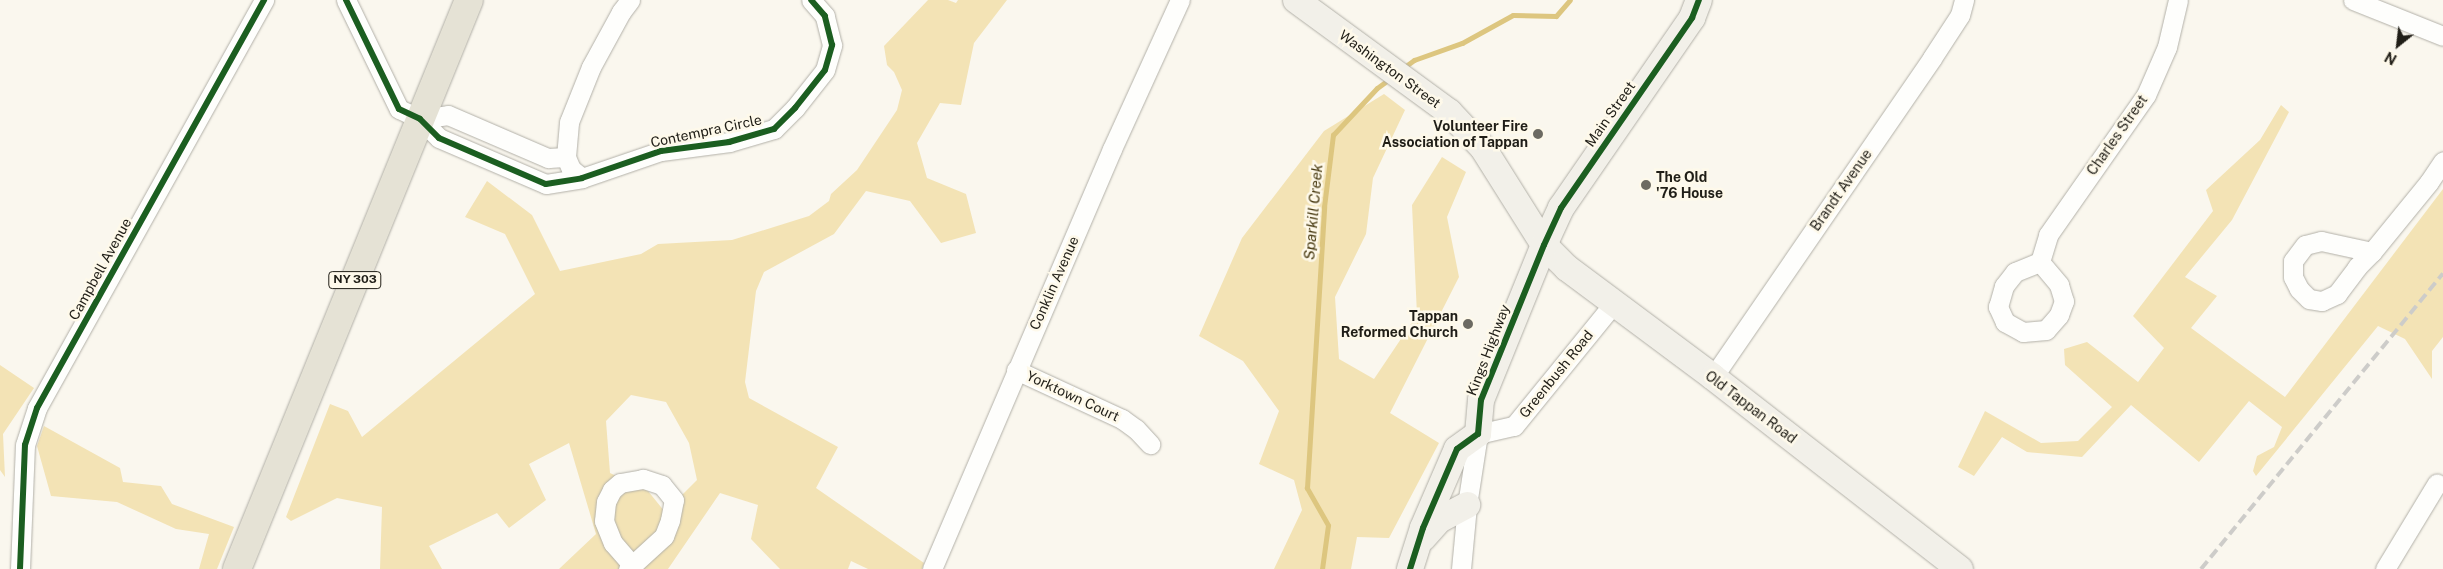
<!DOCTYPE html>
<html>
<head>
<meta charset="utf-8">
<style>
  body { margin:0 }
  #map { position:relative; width:2443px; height:569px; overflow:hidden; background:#faf7ee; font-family:"Public Sans",sans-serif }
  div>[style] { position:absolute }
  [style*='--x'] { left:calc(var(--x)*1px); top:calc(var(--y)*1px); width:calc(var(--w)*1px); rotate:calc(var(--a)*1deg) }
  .green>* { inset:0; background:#f3e3b5 }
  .stream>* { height:5px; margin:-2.5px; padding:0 2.5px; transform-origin:2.5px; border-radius:2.5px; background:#ddc67f }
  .roads { filter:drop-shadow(0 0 1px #b2b0a8) drop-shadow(0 0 1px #b2b0a8) }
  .street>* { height:19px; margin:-9.5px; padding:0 9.5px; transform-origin:9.5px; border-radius:9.5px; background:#fefefc }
  .secondary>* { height:26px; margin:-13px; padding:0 13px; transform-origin:13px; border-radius:13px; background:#f2f0e9 }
  .primary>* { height:28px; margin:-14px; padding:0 14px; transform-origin:14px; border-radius:14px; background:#e5e2d5 }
  .rail>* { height:4px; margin-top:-2px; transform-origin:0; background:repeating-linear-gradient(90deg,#cdccc9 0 10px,transparent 0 15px) }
  .cycleway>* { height:6px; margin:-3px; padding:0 3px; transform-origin:3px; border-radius:3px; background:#1b5e20 }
  .dots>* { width:14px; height:14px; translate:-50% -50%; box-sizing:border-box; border:2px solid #fef9ea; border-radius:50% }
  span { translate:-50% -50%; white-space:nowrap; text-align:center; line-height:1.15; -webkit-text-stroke:5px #fef9ea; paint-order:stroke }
  .shield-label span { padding:1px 4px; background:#fef9ea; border:1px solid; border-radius:4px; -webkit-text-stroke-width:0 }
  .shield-label { font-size:12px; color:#201e17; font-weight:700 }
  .street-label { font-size:14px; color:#201e17 }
  .poi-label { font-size:14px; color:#201e17; font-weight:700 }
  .right { translate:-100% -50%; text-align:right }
  .left { translate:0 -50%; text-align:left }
  .water-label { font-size:15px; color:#46380f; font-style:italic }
  .north { position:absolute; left:2373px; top:20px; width:50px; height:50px; -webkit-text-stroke:4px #fef9ea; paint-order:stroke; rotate:209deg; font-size:14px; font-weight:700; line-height:20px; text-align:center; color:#201e17 }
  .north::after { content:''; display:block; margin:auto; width:18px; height:22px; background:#201e17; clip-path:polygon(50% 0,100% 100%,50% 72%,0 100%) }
</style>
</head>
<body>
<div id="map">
  <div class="green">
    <i style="clip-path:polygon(evenodd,928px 0,948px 0,956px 3px,958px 0,1007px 0,974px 43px,961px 105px,940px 103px,917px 143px,927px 178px,966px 194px,976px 233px,941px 243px,910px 201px,866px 191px,834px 234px,764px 272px,756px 291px,745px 382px,749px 398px,838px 447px,816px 488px,924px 563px,922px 569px,868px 569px,851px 561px,848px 569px,780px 569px,751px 539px,758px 505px,720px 493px,668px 569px,559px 569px,596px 534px,569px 443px,529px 464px,546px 500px,509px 528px,497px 513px,429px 546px,442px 569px,380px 569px,382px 507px,337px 498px,291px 521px,286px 517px,330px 404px,348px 411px,362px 437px,535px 294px,505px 234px,465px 217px,487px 181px,532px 215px,560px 271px,641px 254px,658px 244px,732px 240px,809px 216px,829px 201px,831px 194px,857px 170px,897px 110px,902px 90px,894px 72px,887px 65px,884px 46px,928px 0,631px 395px,666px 402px,689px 443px,697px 480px,665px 512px,648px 491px,610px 473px,606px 421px,631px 395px)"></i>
    <i style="clip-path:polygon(1384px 94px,1405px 110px,1373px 178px,1366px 234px,1335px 297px,1339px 359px,1374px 379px,1417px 315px,1412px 205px,1442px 157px,1466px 172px,1447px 217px,1459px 277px,1390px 413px,1439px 443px,1389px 538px,1357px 537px,1351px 569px,1274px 569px,1302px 510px,1294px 480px,1259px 464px,1279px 411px,1243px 361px,1199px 336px,1242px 238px,1324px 131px)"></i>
    <i style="clip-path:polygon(2281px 105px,2289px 112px,2232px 220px,2185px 277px,2217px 296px,2191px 328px,2285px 397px,2443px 189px,2443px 337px,2432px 351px,2432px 379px,2405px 339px,2378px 326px,2256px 476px,2253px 471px,2257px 456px,2274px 447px,2282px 427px,2249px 401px,2199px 462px,2131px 405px,2082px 457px,2027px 452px,2002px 437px,1974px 476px,1958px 467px,1985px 411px,2041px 443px,2078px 441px,2112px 407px,2065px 365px,2064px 349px,2087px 342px,2138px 382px,2164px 348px,2133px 316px,2213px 211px,2206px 190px,2260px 140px)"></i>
    <i style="clip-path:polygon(0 365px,34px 388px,3px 434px,5px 477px,0 470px)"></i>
    <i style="clip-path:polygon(44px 426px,120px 468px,123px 482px,161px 486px,172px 504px,234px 527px,217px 569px,199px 569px,209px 534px,176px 529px,117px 502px,51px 496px,37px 446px)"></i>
  </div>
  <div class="stream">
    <i style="--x:1403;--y:68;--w:14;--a:-36"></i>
    <i style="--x:1414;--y:60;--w:51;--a:-19.5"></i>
    <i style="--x:1462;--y:43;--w:58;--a:-28.8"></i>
    <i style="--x:1513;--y:15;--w:43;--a:1.3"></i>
    <i style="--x:1556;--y:16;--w:21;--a:-49"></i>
    <i style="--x:1322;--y:569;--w:44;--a:-82.2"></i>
    <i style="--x:1328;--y:525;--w:43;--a:-119.6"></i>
    <i style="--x:1307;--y:488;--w:282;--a:-86.5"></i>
    <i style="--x:1324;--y:207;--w:73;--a:-82.9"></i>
    <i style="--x:1333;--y:135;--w:64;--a:-46.9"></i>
    <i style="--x:1377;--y:88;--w:17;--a:-36"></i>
  </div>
  <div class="roads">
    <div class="street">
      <i style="--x:346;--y:0;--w:121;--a:64.1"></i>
      <i style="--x:399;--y:109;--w:23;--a:25"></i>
      <i style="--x:420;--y:119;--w:27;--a:45"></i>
      <i style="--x:439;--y:138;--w:116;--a:23.3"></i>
      <i style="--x:546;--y:184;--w:36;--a:-9"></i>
      <i style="--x:582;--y:178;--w:83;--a:-18.9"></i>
      <i style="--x:661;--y:151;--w:69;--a:-7.5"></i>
      <i style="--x:729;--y:142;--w:47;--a:-16.1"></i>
      <i style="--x:774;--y:129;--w:30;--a:-45"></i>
      <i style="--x:795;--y:108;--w:48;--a:-51.7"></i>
      <i style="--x:825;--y:70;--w:26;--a:-74"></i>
      <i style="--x:832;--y:45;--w:30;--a:-104"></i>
      <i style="--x:825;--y:16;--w:21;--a:-131"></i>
      <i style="--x:2353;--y:0;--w:97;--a:21.8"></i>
      <i style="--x:420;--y:119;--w:28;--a:-8"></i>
      <i style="--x:448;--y:115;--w:109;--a:23.3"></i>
      <i style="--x:548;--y:158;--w:18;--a:-3"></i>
      <i style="--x:582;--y:178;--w:14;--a:-141"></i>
      <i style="--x:571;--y:169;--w:13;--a:-113"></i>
      <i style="--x:566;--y:157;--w:35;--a:-85"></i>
      <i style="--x:569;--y:122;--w:59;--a:-68.2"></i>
      <i style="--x:591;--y:67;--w:63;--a:-61.4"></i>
      <i style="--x:621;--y:12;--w:15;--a:-53"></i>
      <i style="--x:2372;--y:252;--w:52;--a:-167.8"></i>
      <i style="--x:2321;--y:241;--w:16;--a:166"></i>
      <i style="--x:2305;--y:245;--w:20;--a:127"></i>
      <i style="--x:2293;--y:261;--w:16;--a:90"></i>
      <i style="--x:2293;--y:277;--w:13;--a:63"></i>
      <i style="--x:2299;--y:289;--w:14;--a:45"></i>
      <i style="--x:2309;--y:299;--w:13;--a:9"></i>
      <i style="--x:2322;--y:301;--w:17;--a:-25"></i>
      <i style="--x:2337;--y:294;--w:34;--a:-53"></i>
      <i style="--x:2357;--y:267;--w:21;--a:-45"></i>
      <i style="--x:2372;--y:252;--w:90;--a:-50.8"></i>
      <i style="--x:2429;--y:182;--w:25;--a:-56"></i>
      <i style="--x:2040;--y:262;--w:28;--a:-73"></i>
      <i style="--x:2048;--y:235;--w:171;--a:-55"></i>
      <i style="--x:2146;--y:95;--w:52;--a:-66.4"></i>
      <i style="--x:2167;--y:47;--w:48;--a:-76.8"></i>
      <i style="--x:2040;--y:262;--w:30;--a:50"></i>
      <i style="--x:2059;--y:285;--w:17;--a:73"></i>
      <i style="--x:2064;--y:301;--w:15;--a:110"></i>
      <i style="--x:2059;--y:315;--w:20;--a:131"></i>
      <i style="--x:2046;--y:330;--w:23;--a:175"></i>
      <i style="--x:2023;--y:332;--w:21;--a:-151"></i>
      <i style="--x:2005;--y:322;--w:17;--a:-115"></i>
      <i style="--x:1998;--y:307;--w:22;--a:-74"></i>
      <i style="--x:2004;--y:286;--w:18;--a:-52"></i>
      <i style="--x:2015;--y:272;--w:27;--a:-22"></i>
      <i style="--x:1016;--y:370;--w:117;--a:24.8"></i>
      <i style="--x:1122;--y:419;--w:17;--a:36"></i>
      <i style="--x:1136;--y:429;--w:21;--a:47"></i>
      <i style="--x:1713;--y:377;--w:387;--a:-55.5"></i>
      <i style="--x:1932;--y:58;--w:51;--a:-56.9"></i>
      <i style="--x:1960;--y:15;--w:16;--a:-75"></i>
      <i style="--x:20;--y:569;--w:124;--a:-87.7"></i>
      <i style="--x:25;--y:445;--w:39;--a:-72"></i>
      <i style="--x:37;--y:408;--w:467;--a:-60.9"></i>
      <i style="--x:628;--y:569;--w:49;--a:-42.5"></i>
      <i style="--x:664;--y:536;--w:17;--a:-69"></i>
      <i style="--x:670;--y:520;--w:20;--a:-79"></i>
      <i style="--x:674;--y:500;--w:19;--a:-129"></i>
      <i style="--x:662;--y:485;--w:20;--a:-162"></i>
      <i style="--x:643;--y:479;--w:23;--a:170"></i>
      <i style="--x:620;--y:483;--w:11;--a:139"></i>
      <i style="--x:612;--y:490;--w:13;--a:117"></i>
      <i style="--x:606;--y:502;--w:19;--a:96"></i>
      <i style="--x:604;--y:521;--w:24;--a:68"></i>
      <i style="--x:613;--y:543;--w:29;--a:49"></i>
      <i style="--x:932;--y:569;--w:457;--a:-66.8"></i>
      <i style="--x:1112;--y:149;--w:164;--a:-65.5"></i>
      <i style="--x:1461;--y:569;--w:64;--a:-84.6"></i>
      <i style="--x:1467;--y:505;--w:72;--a:-81.2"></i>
      <i style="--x:1478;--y:434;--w:37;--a:-13"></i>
      <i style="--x:1514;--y:426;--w:157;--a:-50.9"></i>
      <i style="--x:2385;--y:569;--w:100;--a:-58.8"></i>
    </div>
    <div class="secondary">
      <i style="--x:1296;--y:0;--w:190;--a:36.2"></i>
      <i style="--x:1449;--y:112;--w:50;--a:46.6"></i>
      <i style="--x:1483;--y:148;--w:115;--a:57.8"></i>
      <i style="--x:1544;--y:245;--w:33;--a:45"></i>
      <i style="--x:1567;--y:268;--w:182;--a:36.7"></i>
      <i style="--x:1713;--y:377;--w:313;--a:37.9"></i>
      <i style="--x:1423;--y:538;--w:24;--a:-48"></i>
      <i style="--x:1439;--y:520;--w:32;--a:-28"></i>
      <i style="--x:1410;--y:569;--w:43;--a:-72.4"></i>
      <i style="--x:1423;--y:528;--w:86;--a:-66.7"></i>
      <i style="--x:1457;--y:449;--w:26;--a:-36"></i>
      <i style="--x:1478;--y:434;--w:34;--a:-85"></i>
      <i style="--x:1481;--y:400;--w:167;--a:-67.9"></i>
      <i style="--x:1544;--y:245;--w:41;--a:-65.3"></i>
      <i style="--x:1561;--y:208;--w:231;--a:-55.4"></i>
      <i style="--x:1692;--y:18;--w:19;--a:-69"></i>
    </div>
    <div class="primary">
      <i style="--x:237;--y:569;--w:614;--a:-67.82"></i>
    </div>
  </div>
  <div class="rail">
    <i style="--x:2201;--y:569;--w:382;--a:-50.7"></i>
  </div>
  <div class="cycleway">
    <i style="--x:346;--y:0;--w:121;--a:64.1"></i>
    <i style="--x:399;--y:109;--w:23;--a:25"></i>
    <i style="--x:420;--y:119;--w:27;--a:45"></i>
    <i style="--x:439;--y:138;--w:116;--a:23.3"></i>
    <i style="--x:546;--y:184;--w:36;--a:-9"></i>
    <i style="--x:582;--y:178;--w:83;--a:-18.9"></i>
    <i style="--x:661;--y:151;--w:69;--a:-7.5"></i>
    <i style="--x:729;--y:142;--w:47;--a:-16.1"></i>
    <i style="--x:774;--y:129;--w:30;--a:-45"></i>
    <i style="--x:795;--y:108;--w:48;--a:-51.7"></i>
    <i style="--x:825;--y:70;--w:26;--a:-74"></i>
    <i style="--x:832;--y:45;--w:30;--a:-104"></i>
    <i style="--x:825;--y:16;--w:21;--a:-131"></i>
    <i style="--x:20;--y:569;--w:124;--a:-87.7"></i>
    <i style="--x:25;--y:445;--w:39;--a:-72"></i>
    <i style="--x:37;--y:408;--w:467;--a:-60.9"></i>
    <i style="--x:1410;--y:569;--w:43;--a:-72.4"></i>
    <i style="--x:1423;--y:528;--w:86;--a:-66.7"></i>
    <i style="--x:1457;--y:449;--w:26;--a:-36"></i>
    <i style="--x:1478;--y:434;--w:34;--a:-85"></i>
    <i style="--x:1481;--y:400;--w:167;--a:-67.9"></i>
    <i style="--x:1544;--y:245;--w:41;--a:-65.3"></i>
    <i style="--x:1561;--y:208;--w:231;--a:-55.4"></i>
    <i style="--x:1692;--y:18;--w:19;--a:-69"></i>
  </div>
  <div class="dots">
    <i style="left:1538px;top:134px;background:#6c6a62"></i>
    <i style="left:1646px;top:185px;background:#6c6a62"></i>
    <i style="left:1468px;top:324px;background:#6c6a62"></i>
  </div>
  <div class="shield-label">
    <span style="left:355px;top:280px">NY 303</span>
  </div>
  <div class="street-label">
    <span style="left:1390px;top:69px;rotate:36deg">Washington Street</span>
    <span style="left:1610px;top:114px;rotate:-55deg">Main Street</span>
    <span style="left:706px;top:131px;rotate:-12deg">Contempra Circle</span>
    <span style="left:2117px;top:135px;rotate:-55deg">Charles Street</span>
    <span style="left:1841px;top:190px;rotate:-55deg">Brandt Avenue</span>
    <span style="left:100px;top:269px;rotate:-61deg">Campbell Avenue</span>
    <span style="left:1054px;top:283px;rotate:-66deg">Conklin Avenue</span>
    <span style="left:1488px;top:350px;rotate:-69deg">Kings Highway</span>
    <span style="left:1556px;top:374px;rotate:-51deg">Greenbush Road</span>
    <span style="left:1073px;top:396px;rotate:25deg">Yorktown Court</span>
    <span style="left:1751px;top:407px;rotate:37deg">Old Tappan Road</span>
  </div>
  <div class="poi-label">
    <span class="right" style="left:1528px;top:134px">Volunteer Fire<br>Association of Tappan</span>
    <span class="left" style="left:1656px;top:185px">The Old<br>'76 House</span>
    <span class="right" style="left:1458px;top:324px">Tappan<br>Reformed Church</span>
  </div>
  <div class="water-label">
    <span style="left:1313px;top:212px;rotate:-85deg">Sparkill Creek</span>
  </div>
  <div class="north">N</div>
</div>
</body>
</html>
